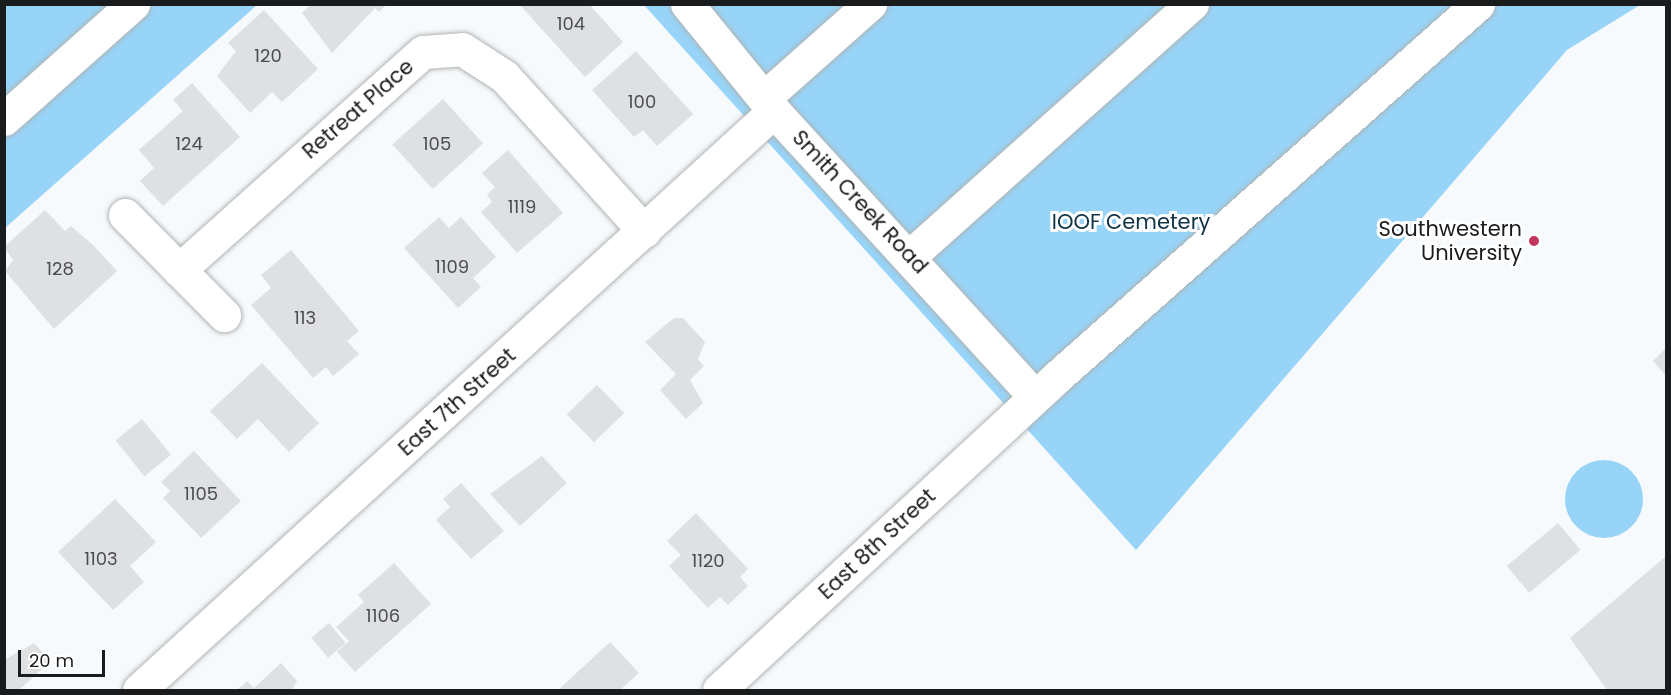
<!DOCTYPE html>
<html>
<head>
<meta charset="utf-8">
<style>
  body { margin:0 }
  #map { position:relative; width:1671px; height:695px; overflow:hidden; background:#f7fafc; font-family:Poppins,sans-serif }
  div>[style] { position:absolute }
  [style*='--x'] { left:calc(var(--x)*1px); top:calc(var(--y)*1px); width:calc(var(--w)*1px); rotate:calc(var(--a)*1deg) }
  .green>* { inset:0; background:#97d4f7 }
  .round { border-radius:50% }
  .building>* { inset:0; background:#dee0e2; transform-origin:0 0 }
  .roads { filter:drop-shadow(0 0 2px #b1b4b5) drop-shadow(0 0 2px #b1b4b5) }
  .minor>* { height:33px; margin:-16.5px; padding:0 16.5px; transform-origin:16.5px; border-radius:16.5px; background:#fff }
  .dots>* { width:16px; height:16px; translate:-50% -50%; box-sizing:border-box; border:3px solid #fff; border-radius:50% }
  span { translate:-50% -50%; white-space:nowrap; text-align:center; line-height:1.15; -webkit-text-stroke:6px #fff; paint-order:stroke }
  .number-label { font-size:18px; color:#4b4c4e }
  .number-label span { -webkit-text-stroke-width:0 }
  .street-label { font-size:21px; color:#1a1b1c }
  .park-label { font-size:21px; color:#0f3345 }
  .poi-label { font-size:21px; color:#1a1b1c }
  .right { translate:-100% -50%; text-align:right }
  .frame { position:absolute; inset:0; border:6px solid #1a1b1c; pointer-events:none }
  .scale { position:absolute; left:18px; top:650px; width:87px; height:27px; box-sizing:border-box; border:3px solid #1a1b1c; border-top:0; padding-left:8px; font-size:18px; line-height:21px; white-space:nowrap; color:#1a1b1c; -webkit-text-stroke:4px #fff; paint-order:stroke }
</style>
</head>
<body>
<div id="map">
  <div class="green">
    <i style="clip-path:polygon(5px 5px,257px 5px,5px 228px)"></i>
    <i style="clip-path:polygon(644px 5px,1640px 5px,1567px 50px,1136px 550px)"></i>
    <i class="round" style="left:1565px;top:460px;width:78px;height:78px"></i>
  </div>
  <div class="building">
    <i style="clip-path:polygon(311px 4px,387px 4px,379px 12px,375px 8px,332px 53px,302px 13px)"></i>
    <i style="clip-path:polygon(519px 4px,589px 4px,623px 42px,585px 77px)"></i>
    <i style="clip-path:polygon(264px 10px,318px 69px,282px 102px,272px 92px,250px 113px,217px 76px,236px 51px,228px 43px)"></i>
    <i style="clip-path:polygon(636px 51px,693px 114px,657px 146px,643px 130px,634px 137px,592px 90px)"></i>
    <i style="clip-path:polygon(192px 83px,240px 137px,163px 206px,140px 181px,154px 168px,139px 150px,183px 111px,173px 100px)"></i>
    <i style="left:443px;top:99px;width:60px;height:68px;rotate:48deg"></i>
    <i style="clip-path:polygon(508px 150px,563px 213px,517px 253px,481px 212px,492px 202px,487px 195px,495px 187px,482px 173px)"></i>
    <i style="clip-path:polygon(45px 210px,65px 231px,71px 226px,93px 245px,117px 271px,54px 329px,5px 271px,13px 260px,4px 247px)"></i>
    <i style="clip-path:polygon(439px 217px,449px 228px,461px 217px,496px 257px,473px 278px,481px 287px,458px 308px,404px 248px)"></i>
    <i style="clip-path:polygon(291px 250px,359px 331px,347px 341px,359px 354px,333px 376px,326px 367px,313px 378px,251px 305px,271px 288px,261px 275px)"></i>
    <i style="clip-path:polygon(674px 318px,683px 318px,705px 342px,698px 359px,704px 366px,690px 380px,703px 403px,686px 419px,660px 390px,676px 374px,645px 342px)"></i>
    <i style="clip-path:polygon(1666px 348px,1666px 376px,1653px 361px)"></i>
    <i style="clip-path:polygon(262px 363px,319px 423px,289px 452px,258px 419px,237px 439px,210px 411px)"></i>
    <i style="left:597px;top:385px;width:39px;height:42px;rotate:46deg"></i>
    <i style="left:142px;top:419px;width:46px;height:34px;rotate:51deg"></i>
    <i style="clip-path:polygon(194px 451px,241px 501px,201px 538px,163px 498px,170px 491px,161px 482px)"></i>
    <i style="clip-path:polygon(542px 456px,567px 483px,520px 526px,490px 494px)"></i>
    <i style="clip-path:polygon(461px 483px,504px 531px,471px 559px,436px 520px,450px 507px,443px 499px)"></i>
    <i style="clip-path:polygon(115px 499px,156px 542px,130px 566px,144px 582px,113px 610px,58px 552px)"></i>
    <i style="clip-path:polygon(696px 513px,748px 569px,740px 577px,748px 586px,728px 605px,720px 597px,708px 608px,669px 566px,681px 555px,667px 541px)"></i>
    <i style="left:1558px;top:523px;width:35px;height:67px;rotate:50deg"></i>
    <i style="clip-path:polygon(1666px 556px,1666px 690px,1607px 690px,1570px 638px)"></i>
    <i style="clip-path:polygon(394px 563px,431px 604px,355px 672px,337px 652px,349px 641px,336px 627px,364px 602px,358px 595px)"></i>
    <i style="left:329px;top:623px;width:26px;height:23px;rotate:50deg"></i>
    <i style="clip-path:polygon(610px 642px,639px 673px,620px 690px,558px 690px)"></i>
    <i style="clip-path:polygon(34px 643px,51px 661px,19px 690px,4px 690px,4px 660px)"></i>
    <i style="clip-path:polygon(281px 663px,297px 681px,292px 690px,237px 690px,247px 681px,254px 688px)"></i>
  </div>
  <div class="roads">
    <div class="minor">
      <i style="--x:687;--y:4;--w:138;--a:50.9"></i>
      <i style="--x:774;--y:111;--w:387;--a:47.6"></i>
      <i style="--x:764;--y:98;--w:142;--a:-41.6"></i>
      <i style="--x:4;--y:119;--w:173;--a:-41.7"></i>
      <i style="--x:125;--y:215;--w:141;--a:45.3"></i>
      <i style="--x:911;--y:255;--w:377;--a:-41.8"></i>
      <i style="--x:179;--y:270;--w:327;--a:-41.8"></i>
      <i style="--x:423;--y:52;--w:39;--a:-4"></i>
      <i style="--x:462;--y:49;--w:50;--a:32.7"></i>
      <i style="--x:504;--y:76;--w:209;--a:47.9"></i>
      <i style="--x:139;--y:690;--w:859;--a:-42.36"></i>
      <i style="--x:719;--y:690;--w:462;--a:-42.8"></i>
      <i style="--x:1058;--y:376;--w:561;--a:-41.53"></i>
    </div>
  </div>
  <div class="dots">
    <i style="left:1534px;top:241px;background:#c4355d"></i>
  </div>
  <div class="number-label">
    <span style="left:571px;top:24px">104</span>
    <span style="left:268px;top:56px">120</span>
    <span style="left:642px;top:102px">100</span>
    <span style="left:189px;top:144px">124</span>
    <span style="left:437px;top:144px">105</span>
    <span style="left:522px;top:207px">1119</span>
    <span style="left:452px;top:267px">1109</span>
    <span style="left:60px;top:269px">128</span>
    <span style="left:305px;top:318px">113</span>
    <span style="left:201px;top:494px">1105</span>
    <span style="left:101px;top:559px">1103</span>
    <span style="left:708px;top:561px">1120</span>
    <span style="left:383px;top:616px">1106</span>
  </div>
  <div class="street-label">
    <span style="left:358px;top:109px;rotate:-41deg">Retreat Place</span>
    <span style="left:860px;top:202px;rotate:47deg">Smith Creek Road</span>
    <span style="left:457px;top:402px;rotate:-42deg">East 7th Street</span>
    <span style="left:877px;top:544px;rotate:-43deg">East 8th Street</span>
  </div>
  <div class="park-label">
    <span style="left:1131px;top:222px">IOOF Cemetery</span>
  </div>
  <div class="poi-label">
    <span class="right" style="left:1522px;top:241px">Southwestern<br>University</span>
  </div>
  <div class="frame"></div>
  <div class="scale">20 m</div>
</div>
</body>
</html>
